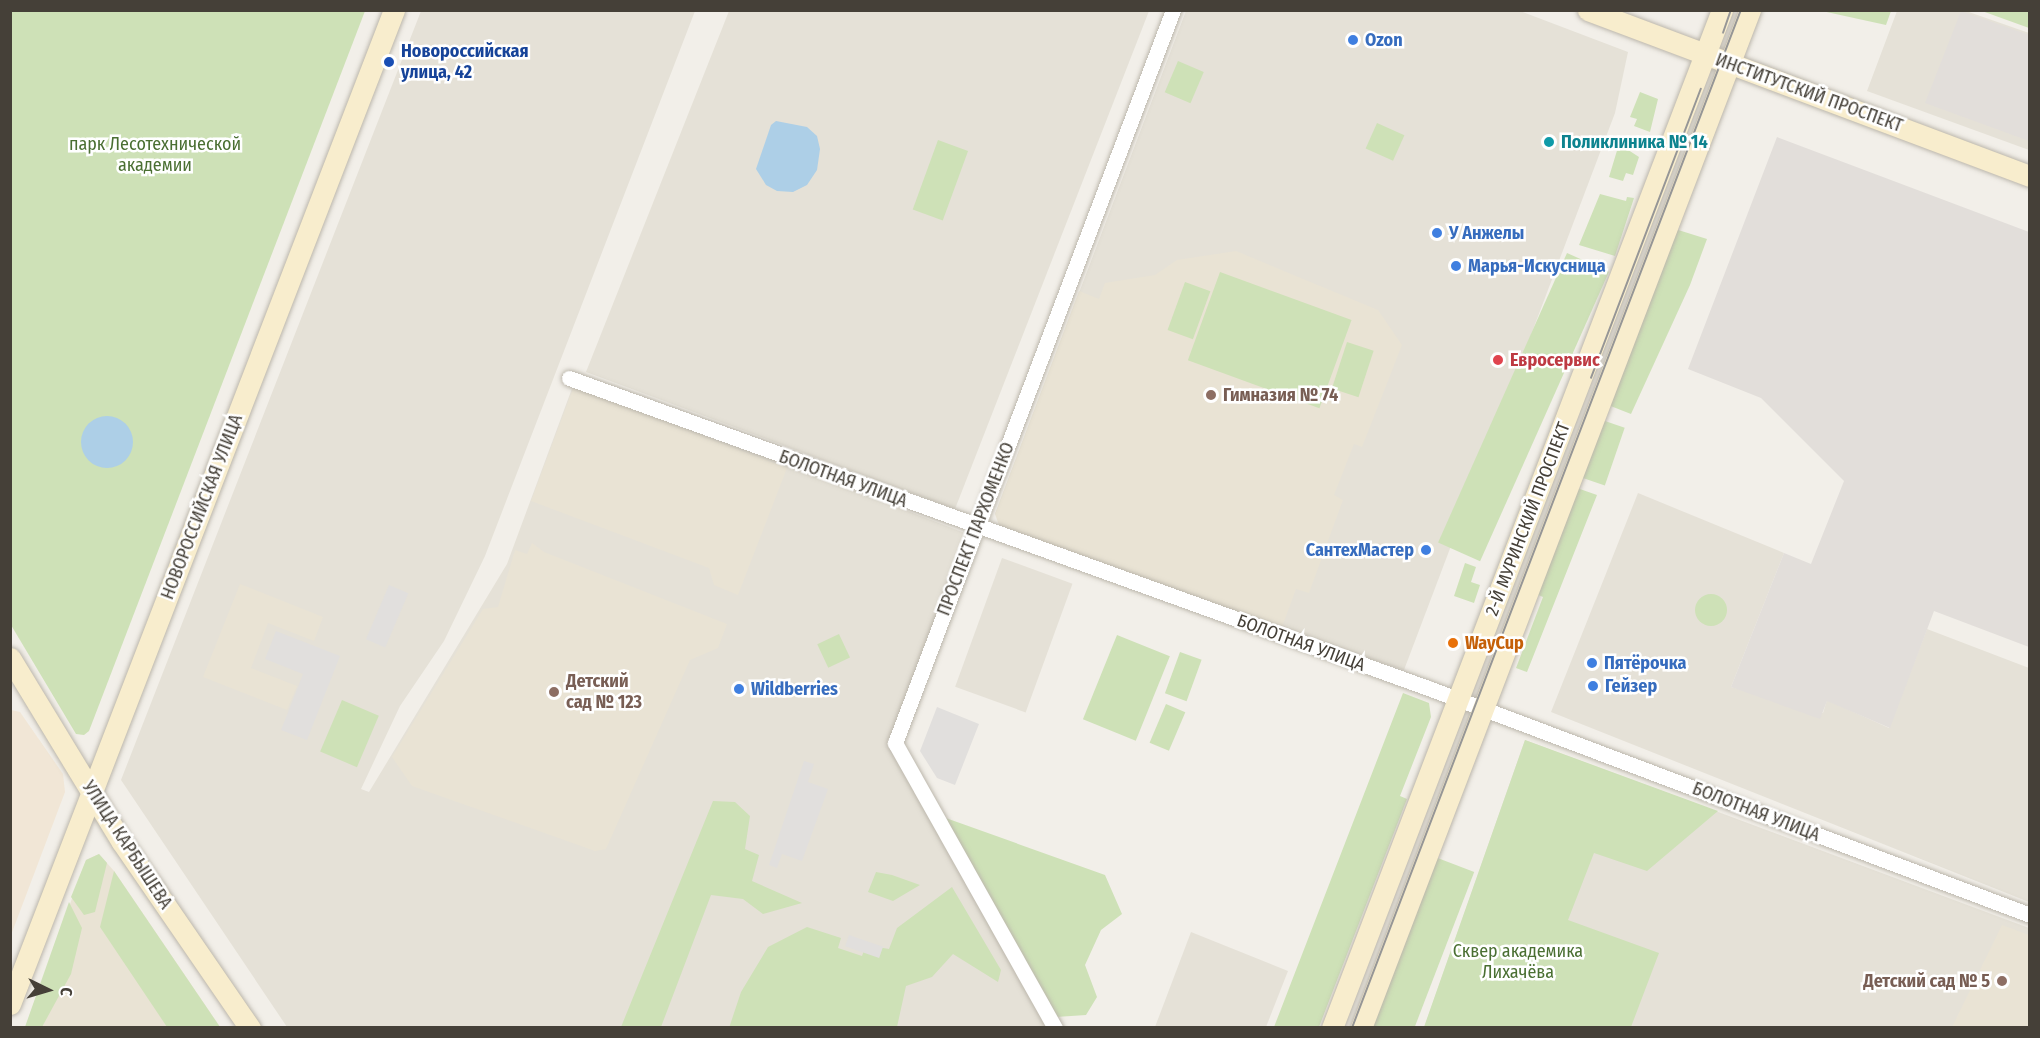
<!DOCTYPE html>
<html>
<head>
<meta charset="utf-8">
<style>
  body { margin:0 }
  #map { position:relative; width:2040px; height:1038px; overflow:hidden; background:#f2efe9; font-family:"Fira Sans Condensed",sans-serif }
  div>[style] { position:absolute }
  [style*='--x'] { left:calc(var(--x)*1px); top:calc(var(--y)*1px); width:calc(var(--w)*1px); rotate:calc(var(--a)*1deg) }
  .residential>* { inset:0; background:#e5e1d7; transform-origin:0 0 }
  .commercial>* { inset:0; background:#f1e6d6 }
  .industrial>* { inset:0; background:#e2deda }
  .education>* { inset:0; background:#e9e3d4 }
  .green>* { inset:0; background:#cee1b7; transform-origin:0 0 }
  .round { border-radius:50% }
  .parking>* { inset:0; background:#e1dfdd; transform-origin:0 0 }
  .water>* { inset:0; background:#adcfe7 }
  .roads { filter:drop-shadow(0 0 2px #bcb7ac) drop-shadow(0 0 2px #bcb7ac) }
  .street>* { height:15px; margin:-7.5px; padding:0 7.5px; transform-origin:7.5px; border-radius:7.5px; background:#fff }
  .secondary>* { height:21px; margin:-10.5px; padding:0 10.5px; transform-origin:10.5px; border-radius:10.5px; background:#f8edcd }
  .tram>* { height:1.5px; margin:-0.75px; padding:0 0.75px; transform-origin:0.75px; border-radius:0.75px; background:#969696 }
  .dots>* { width:16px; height:16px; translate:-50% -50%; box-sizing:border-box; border:3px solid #fff; border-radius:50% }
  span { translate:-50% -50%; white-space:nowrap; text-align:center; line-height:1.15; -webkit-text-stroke:5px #fff; paint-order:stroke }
  .shop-label { font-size:18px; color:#366cbe; font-weight:700 }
  .left { translate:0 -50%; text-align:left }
  .right { translate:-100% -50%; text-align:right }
  .transit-label { font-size:18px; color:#164399; font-weight:700 }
  .street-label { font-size:18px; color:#454038 }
  .culture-label { font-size:18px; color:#0d838f; font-weight:700 }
  .park-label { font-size:18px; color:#4a6f32 }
  .health-label { font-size:18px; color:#be3a42; font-weight:700 }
  .education-label { font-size:18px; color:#785e54; font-weight:700 }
  .food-label { font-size:18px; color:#c56008; font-weight:700 }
  .frame { position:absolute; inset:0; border:12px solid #454038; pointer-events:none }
  .north { position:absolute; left:18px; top:960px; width:60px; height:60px; -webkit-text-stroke:4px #fff; paint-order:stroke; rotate:95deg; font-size:16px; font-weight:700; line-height:24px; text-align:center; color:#454038 }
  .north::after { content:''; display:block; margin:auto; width:21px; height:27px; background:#454038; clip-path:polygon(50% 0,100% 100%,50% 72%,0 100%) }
</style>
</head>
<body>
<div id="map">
  <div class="residential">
    <i style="clip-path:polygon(421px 11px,695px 11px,485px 556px,444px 641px,400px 706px,361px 789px,369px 792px,507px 564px,574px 383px,970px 535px,891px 743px,1049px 1027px,287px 1027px,121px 780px)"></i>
    <i style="clip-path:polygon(729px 11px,1149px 11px,955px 509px,586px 372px)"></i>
    <i style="clip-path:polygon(1186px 11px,1520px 11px,1628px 52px,1615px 113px,1404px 670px,1281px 630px,995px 514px)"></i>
    <i style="clip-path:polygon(1897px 11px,1966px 11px,2029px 33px,2029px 150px,1867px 91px)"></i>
    <i style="clip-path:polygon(1638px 493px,1784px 553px,1731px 687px,1823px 713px,1827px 700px,1889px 728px,1927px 629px,2029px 668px,2029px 902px,1551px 712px)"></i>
    <i style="left:1002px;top:558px;width:75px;height:137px;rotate:20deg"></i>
    <i style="clip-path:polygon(1525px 740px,2029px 928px,2029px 1027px,1424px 1028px)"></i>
    <i style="clip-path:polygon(1191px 932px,1288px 971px,1266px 1027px,1155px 1027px)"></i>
  </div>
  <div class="commercial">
    <i style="clip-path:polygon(11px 710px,20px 712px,63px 774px,65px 792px,11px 935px)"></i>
  </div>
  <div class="industrial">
    <i style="clip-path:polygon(1961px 11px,2029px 35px,2029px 141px,1925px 103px)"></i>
    <i style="clip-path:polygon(1777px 137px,2029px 232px,2029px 647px,1934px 611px,1890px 728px,1827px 701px,1820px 719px,1731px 687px,1784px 553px,1811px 564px,1844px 481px,1761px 398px,1688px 369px)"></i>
  </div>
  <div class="education">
    <i style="clip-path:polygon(1236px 251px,1378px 310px,1402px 345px,1362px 447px,1354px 444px,1334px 495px,1343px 500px,1309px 593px,1296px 589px,1281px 630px,1000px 528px,995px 514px,1079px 291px,1099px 299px,1105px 283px,1155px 275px,1177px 260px)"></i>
    <i style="clip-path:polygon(574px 386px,787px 468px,738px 595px,714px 585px,709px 568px,531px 501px)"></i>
    <i style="clip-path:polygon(532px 543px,544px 552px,727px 624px,718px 648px,690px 660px,606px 849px,595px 851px,412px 786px,392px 757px,483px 609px,498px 607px,515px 550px,527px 554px)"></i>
    <i style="clip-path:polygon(240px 584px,323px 617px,314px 641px,268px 623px,251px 668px,297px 686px,287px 710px,203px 677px)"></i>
    <i style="clip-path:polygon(99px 854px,114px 871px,220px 1027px,25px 1028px,86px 860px)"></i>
    <i style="clip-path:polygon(2002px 925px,2029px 935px,2029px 1027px,1952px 1027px)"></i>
  </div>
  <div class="green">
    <i style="clip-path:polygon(11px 11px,365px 11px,89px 731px,84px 735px,76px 734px,11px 625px)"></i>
    <i style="clip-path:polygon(1822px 11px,1891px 11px,1886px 25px)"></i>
    <i style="clip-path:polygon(1982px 11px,2029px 11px,2029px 28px)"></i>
    <i style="left:1178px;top:61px;width:28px;height:34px;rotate:23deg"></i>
    <i style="clip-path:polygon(1640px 92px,1658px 99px,1650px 132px,1634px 126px,1637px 119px,1630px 117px)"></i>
    <i style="left:1377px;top:123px;width:30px;height:28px;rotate:24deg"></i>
    <i style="left:938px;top:140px;width:32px;height:74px;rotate:20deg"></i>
    <i style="clip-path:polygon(1619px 144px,1639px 157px,1633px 175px,1626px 173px,1623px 181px,1609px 177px)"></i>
    <i style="clip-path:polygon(1600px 194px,1626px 201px,1627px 197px,1634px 198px,1615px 256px,1579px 245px)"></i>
    <i style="clip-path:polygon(1675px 229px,1707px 239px,1690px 285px,1631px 414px,1608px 405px)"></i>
    <i style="left:1567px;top:253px;width:46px;height:317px;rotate:24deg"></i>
    <i style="left:1220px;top:272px;width:140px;height:94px;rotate:20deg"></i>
    <i style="left:1185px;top:282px;width:27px;height:51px;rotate:20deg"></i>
    <i style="left:1347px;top:342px;width:28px;height:49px;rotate:18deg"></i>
    <i style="left:1602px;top:420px;width:24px;height:61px;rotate:19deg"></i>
    <i style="clip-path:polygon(1577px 488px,1597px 495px,1527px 672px,1516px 668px,1543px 597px,1536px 594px)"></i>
    <i style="clip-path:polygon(1465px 563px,1476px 567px,1471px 582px,1480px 585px,1474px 603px,1454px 596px)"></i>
    <i class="round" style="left:1695px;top:594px;width:32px;height:32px"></i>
    <i style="left:839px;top:634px;width:26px;height:24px;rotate:65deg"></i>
    <i style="left:1117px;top:635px;width:57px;height:91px;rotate:22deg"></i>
    <i style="left:1180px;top:652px;width:23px;height:44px;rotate:20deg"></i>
    <i style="clip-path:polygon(1403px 693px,1429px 703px,1431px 717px,1400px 796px,1407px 799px,1319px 1027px,1274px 1027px)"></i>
    <i style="left:342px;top:700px;width:40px;height:56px;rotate:23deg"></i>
    <i style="left:1166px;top:704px;width:21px;height:42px;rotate:23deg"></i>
    <i style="clip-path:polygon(1525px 740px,1718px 811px,1647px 871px,1594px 853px,1568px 920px,1659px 953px,1631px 1027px,1424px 1027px)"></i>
    <i style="clip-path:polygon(713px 801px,735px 802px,750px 816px,745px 849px,759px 855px,752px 881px,802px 903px,763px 914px,743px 899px,711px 895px,661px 1027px,621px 1027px)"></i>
    <i style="clip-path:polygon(943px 817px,1105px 875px,1122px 914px,1101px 930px,1085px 965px,1097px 997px,1086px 1015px,1056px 1017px)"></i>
    <i style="clip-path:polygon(99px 854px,107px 863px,95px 912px,84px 915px,71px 897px,86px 860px)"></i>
    <i style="left:1435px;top:857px;width:42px;height:183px;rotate:21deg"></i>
    <i style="clip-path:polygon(114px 871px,220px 1027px,167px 1027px,100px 927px)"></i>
    <i style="clip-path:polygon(876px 872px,892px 875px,920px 885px,893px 901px,868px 892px)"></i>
    <i style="clip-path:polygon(952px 887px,1001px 970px,998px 982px,953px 954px,932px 977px,906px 986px,897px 1027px,729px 1028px,741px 992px,768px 947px,807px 927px,841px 938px,838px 948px,862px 956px,866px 945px,889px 949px,897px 928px)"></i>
    <i style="clip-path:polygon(69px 902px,82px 928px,71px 974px,42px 1027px,25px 1027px)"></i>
  </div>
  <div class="parking">
    <i style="left:389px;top:585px;width:21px;height:59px;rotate:23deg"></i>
    <i style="clip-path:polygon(276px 631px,340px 656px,307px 740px,281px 730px,303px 674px,265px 659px)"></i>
    <i style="clip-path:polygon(937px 707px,979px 724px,955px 785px,937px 778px,920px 751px)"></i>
    <i style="clip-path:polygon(804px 761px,814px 764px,808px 782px,828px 789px,802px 861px,782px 854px,777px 868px,769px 865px)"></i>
    <i style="left:849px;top:935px;width:36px;height:12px;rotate:19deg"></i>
  </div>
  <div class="water">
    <i style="clip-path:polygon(776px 121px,807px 127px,817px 136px,820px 149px,817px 170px,807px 185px,793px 192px,777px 191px,766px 185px,756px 169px,771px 125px)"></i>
    <i class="round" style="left:81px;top:416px;width:52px;height:52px"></i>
  </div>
  <div class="roads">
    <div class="street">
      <i style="--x:569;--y:378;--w:916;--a:19.84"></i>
      <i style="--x:1431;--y:689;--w:640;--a:20.67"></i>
      <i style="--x:1055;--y:1028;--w:327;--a:-119.3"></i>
      <i style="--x:895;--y:743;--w:784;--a:-69.23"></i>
    </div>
    <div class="secondary">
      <i style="--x:1588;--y:10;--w:472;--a:20.6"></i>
      <i style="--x:10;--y:658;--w:215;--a:58.7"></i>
      <i style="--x:122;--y:842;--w:226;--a:55.5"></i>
      <i style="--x:10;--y:1004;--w:1066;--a:-68.88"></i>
      <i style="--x:1332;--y:1028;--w:1090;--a:-69.04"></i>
      <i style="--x:1361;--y:1028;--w:1090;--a:-69.09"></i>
    </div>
  </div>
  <div class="tram">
    <i style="--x:1723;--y:33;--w:24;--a:-71"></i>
    <i style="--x:1591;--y:378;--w:309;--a:-69.2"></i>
    <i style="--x:1352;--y:1028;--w:1090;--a:-69.09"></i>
  </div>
  <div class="dots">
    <i style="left:1353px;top:40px;background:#3f7fe0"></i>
    <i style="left:389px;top:62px;background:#1a4fb4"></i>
    <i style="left:1549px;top:142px;background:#0f9aa8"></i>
    <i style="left:1437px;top:233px;background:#3f7fe0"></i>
    <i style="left:1456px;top:266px;background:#3f7fe0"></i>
    <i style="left:1498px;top:360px;background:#e0444e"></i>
    <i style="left:1211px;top:395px;background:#8d6e63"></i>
    <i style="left:1426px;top:550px;background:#3f7fe0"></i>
    <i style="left:1453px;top:643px;background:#e8710a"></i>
    <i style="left:1592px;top:663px;background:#3f7fe0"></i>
    <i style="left:1593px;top:686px;background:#3f7fe0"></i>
    <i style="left:739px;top:689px;background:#3f7fe0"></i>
    <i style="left:554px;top:692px;background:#8d6e63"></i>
    <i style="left:2002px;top:981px;background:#8d6e63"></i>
  </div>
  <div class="shop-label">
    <span class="left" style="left:1365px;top:40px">Ozon</span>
    <span class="left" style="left:1449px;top:233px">У Анжелы</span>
    <span class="left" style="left:1468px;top:266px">Марья-Искусница</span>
    <span class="right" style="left:1414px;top:550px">СантехМастер</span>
    <span class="left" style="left:1604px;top:663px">Пятёрочка</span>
    <span class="left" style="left:1605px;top:686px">Гейзер</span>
    <span class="left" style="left:751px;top:689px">Wildberries</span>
  </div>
  <div class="transit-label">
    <span class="left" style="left:401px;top:62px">Новороссийская<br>улица, 42</span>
  </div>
  <div class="street-label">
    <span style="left:1809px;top:93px;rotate:20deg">ИНСТИТУТСКИЙ ПРОСПЕКТ</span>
    <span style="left:843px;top:479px;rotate:20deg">БОЛОТНАЯ УЛИЦА</span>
    <span style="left:202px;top:507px;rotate:-69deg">НОВОРОССИЙСКАЯ УЛИЦА</span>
    <span style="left:1528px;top:519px;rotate:-69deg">2-Й МУРИНСКИЙ ПРОСПЕКТ</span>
    <span style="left:976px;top:529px;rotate:-69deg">ПРОСПЕКТ ПАРХОМЕНКО</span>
    <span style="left:1301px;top:643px;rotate:20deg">БОЛОТНАЯ УЛИЦА</span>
    <span style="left:1756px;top:812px;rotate:21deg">БОЛОТНАЯ УЛИЦА</span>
    <span style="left:127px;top:845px;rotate:57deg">УЛИЦА КАРБЫШЕВА</span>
  </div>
  <div class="culture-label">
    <span class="left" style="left:1561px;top:142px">Поликлиника № 14</span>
  </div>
  <div class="park-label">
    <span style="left:155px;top:155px">парк Лесотехнической<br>академии</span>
    <span style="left:1518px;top:962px">Сквер академика<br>Лихачёва</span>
  </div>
  <div class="health-label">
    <span class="left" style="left:1510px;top:360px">Евросервис</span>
  </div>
  <div class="education-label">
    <span class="left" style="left:1223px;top:395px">Гимназия № 74</span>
    <span class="left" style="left:566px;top:692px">Детский<br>сад № 123</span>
    <span class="right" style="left:1990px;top:981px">Детский сад № 5</span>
  </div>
  <div class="food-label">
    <span class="left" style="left:1465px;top:643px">WayCup</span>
  </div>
  <div class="frame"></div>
  <div class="north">С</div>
</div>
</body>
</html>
